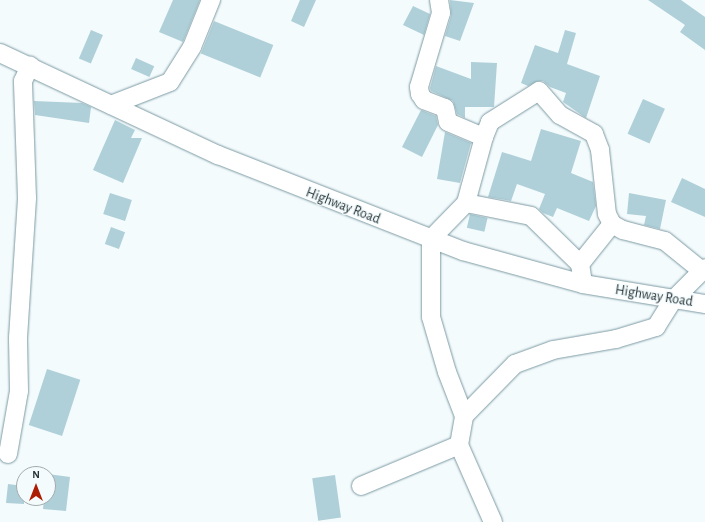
<!DOCTYPE html>
<html>
<head>
<meta charset="utf-8">
<style>
  body { margin:0 }
  #map { position:relative; width:705px; height:522px; overflow:hidden; background:#f4fbfd; font-family:"Alegreya Sans",sans-serif }
  div>[style] { position:absolute }
  [style*='--x'] { left:calc(var(--x)*1px); top:calc(var(--y)*1px); width:calc(var(--w)*1px); rotate:calc(var(--a)*1deg) }
  .building>* { inset:0; background:#afd0d9; transform-origin:0 0 }
  .roads { filter:drop-shadow(0 0 1px #7b9aa3) drop-shadow(0 0 1px #7b9aa3) }
  .minor>* { height:18px; margin:-9px; padding:0 9px; transform-origin:9px; border-radius:9px; background:#fff }
  span { translate:-50% -50%; white-space:nowrap; text-align:center; line-height:1.15; -webkit-text-stroke:3px #f4fbfd; paint-order:stroke }
  .street-label { font-size:14px; color:#263336 }
  .north { position:absolute; left:16px; top:466px; width:40px; height:40px; box-sizing:border-box; background:#f4fbfd; border:1px solid #a2abad; border-radius:50%; rotate:0deg; font-size:11px; font-weight:700; line-height:16px; text-align:center; color:#263336 }
  .north::after { content:''; display:block; margin:auto; width:14px; height:18px; background:#ac1d03; clip-path:polygon(50% 0,100% 100%,50% 72%,0 100%) }
</style>
</head>
<body>
<div id="map">
  <div class="building">
    <i style="clip-path:polygon(173px 0,200px 0,183px 42px,159px 32px)"></i>
    <i style="clip-path:polygon(300px 0,316px 0,304px 27px,291px 21px)"></i>
    <i style="clip-path:polygon(450px 0,474px 3px,460px 41px,445px 36px,451px 16px)"></i>
    <i style="clip-path:polygon(648px 0,681px 0,705px 17px,705px 50px,680px 32px,685px 25px)"></i>
    <i style="clip-path:polygon(413px 6px,430px 14px,424px 35px,403px 25px)"></i>
    <i style="left:214px;top:21px;width:64px;height:35px;rotate:22deg"></i>
    <i style="left:91px;top:30px;width:13px;height:31px;rotate:23deg"></i>
    <i style="clip-path:polygon(565px 30px,576px 33px,567px 64px,600px 76px,586px 118px,563px 102px,566px 93px,550px 87px,543px 81px,538px 81px,528px 86px,521px 83px,535px 45px,558px 53px)"></i>
    <i style="left:136px;top:58px;width:20px;height:12px;rotate:24deg"></i>
    <i style="clip-path:polygon(471px 62px,497px 63px,494px 107px,465px 107px,465px 118px,457px 114px,453px 101px,431px 91px,430px 88px,436px 66px,471px 79px)"></i>
    <i style="left:643px;top:99px;width:24px;height:38px;rotate:24deg"></i>
    <i style="clip-path:polygon(34px 101px,82px 103px,91px 107px,89px 123px,35px 115px)"></i>
    <i style="clip-path:polygon(421px 110px,436px 116px,438px 125px,422px 157px,402px 147px)"></i>
    <i style="clip-path:polygon(115px 120px,135px 130px,131px 138px,142px 138px,123px 183px,93px 170px)"></i>
    <i style="clip-path:polygon(541px 129px,581px 141px,571px 173px,593px 182px,596px 206px,589px 221px,557px 208px,553px 217px,543px 213px,539px 209px,545px 194px,517px 184px,511px 201px,488px 197px,502px 152px,531px 161px)"></i>
    <i style="clip-path:polygon(445px 132px,471px 143px,460px 183px,437px 179px)"></i>
    <i style="clip-path:polygon(682px 178px,705px 189px,705px 217px,671px 202px)"></i>
    <i style="left:110px;top:193px;width:23px;height:22px;rotate:18deg"></i>
    <i style="clip-path:polygon(629px 193px,666px 200px,660px 229px,644px 225px,646px 216px,627px 214px)"></i>
    <i style="left:470px;top:214px;width:18px;height:14px;rotate:13deg"></i>
    <i style="left:111px;top:227px;width:15px;height:18px;rotate:20deg"></i>
    <i style="left:47px;top:369px;width:35px;height:59px;rotate:18deg"></i>
    <i style="clip-path:polygon(48px 474px,70px 477px,66px 511px,43px 509px,44px 498px,48px 498px)"></i>
    <i style="left:335px;top:475px;width:43px;height:23px;rotate:82deg"></i>
    <i style="clip-path:polygon(8px 484px,24px 486px,24px 504px,6px 503px)"></i>
  </div>
  <div class="roads">
    <div class="minor">
      <i style="--x:439;--y:0;--w:13;--a:81"></i>
      <i style="--x:441;--y:13;--w:77;--a:106.6"></i>
      <i style="--x:419;--y:87;--w:7;--a:82"></i>
      <i style="--x:420;--y:94;--w:7;--a:56"></i>
      <i style="--x:424;--y:100;--w:22;--a:21"></i>
      <i style="--x:445;--y:108;--w:14;--a:78"></i>
      <i style="--x:448;--y:122;--w:39;--a:23"></i>
      <i style="--x:484;--y:137;--w:68;--a:105.3"></i>
      <i style="--x:466;--y:203;--w:50;--a:134.2"></i>
      <i style="--x:431;--y:239;--w:78;--a:90"></i>
      <i style="--x:431;--y:317;--w:57;--a:73.8"></i>
      <i style="--x:447;--y:372;--w:47;--a:68.9"></i>
      <i style="--x:0;--y:53;--w:241;--a:25.1"></i>
      <i style="--x:218;--y:155;--w:263;--a:21.4"></i>
      <i style="--x:463;--y:251;--w:124;--a:15.4"></i>
      <i style="--x:583;--y:284;--w:124;--a:9.3"></i>
      <i style="--x:111;--y:105;--w:63;--a:-21.3"></i>
      <i style="--x:170;--y:82;--w:41;--a:-57.8"></i>
      <i style="--x:192;--y:47;--w:51;--a:-68"></i>
      <i style="--x:484;--y:137;--w:16;--a:-68"></i>
      <i style="--x:490;--y:122;--w:58;--a:-32.3"></i>
      <i style="--x:539;--y:91;--w:32;--a:49"></i>
      <i style="--x:560;--y:115;--w:39;--a:29"></i>
      <i style="--x:594;--y:134;--w:17;--a:69"></i>
      <i style="--x:600;--y:150;--w:64;--a:83.8"></i>
      <i style="--x:607;--y:214;--w:11;--a:63"></i>
      <i style="--x:612;--y:224;--w:13;--a:29"></i>
      <i style="--x:623;--y:230;--w:43;--a:14.7"></i>
      <i style="--x:665;--y:241;--w:46;--a:38.9"></i>
      <i style="--x:466;--y:203;--w:66;--a:11.3"></i>
      <i style="--x:531;--y:216;--w:69;--a:44.4"></i>
      <i style="--x:580;--y:264;--w:20;--a:81"></i>
      <i style="--x:580;--y:264;--w:51;--a:-51.3"></i>
      <i style="--x:8;--y:454;--w:64;--a:-80.1"></i>
      <i style="--x:19;--y:391;--w:53;--a:-91.1"></i>
      <i style="--x:18;--y:338;--w:140;--a:-86.3"></i>
      <i style="--x:27;--y:198;--w:117;--a:-92"></i>
      <i style="--x:23;--y:81;--w:17;--a:-65"></i>
      <i style="--x:361;--y:486;--w:106;--a:-22.7"></i>
      <i style="--x:493;--y:522;--w:84;--a:-113.8"></i>
      <i style="--x:459;--y:445;--w:29;--a:-80"></i>
      <i style="--x:464;--y:416;--w:73;--a:-45.6"></i>
      <i style="--x:515;--y:364;--w:40;--a:-20.2"></i>
      <i style="--x:553;--y:350;--w:64;--a:-9.9"></i>
      <i style="--x:616;--y:339;--w:42;--a:-16.7"></i>
      <i style="--x:656;--y:327;--w:32;--a:-58"></i>
      <i style="--x:673;--y:300;--w:45;--a:-45"></i>
    </div>
  </div>
  <div class="street-label">
    <span style="left:343px;top:206px;rotate:21deg">Highway Road</span>
    <span style="left:654px;top:296px;rotate:9deg">Highway Road</span>
  </div>
  <div class="north">N</div>
</div>
</body>
</html>
